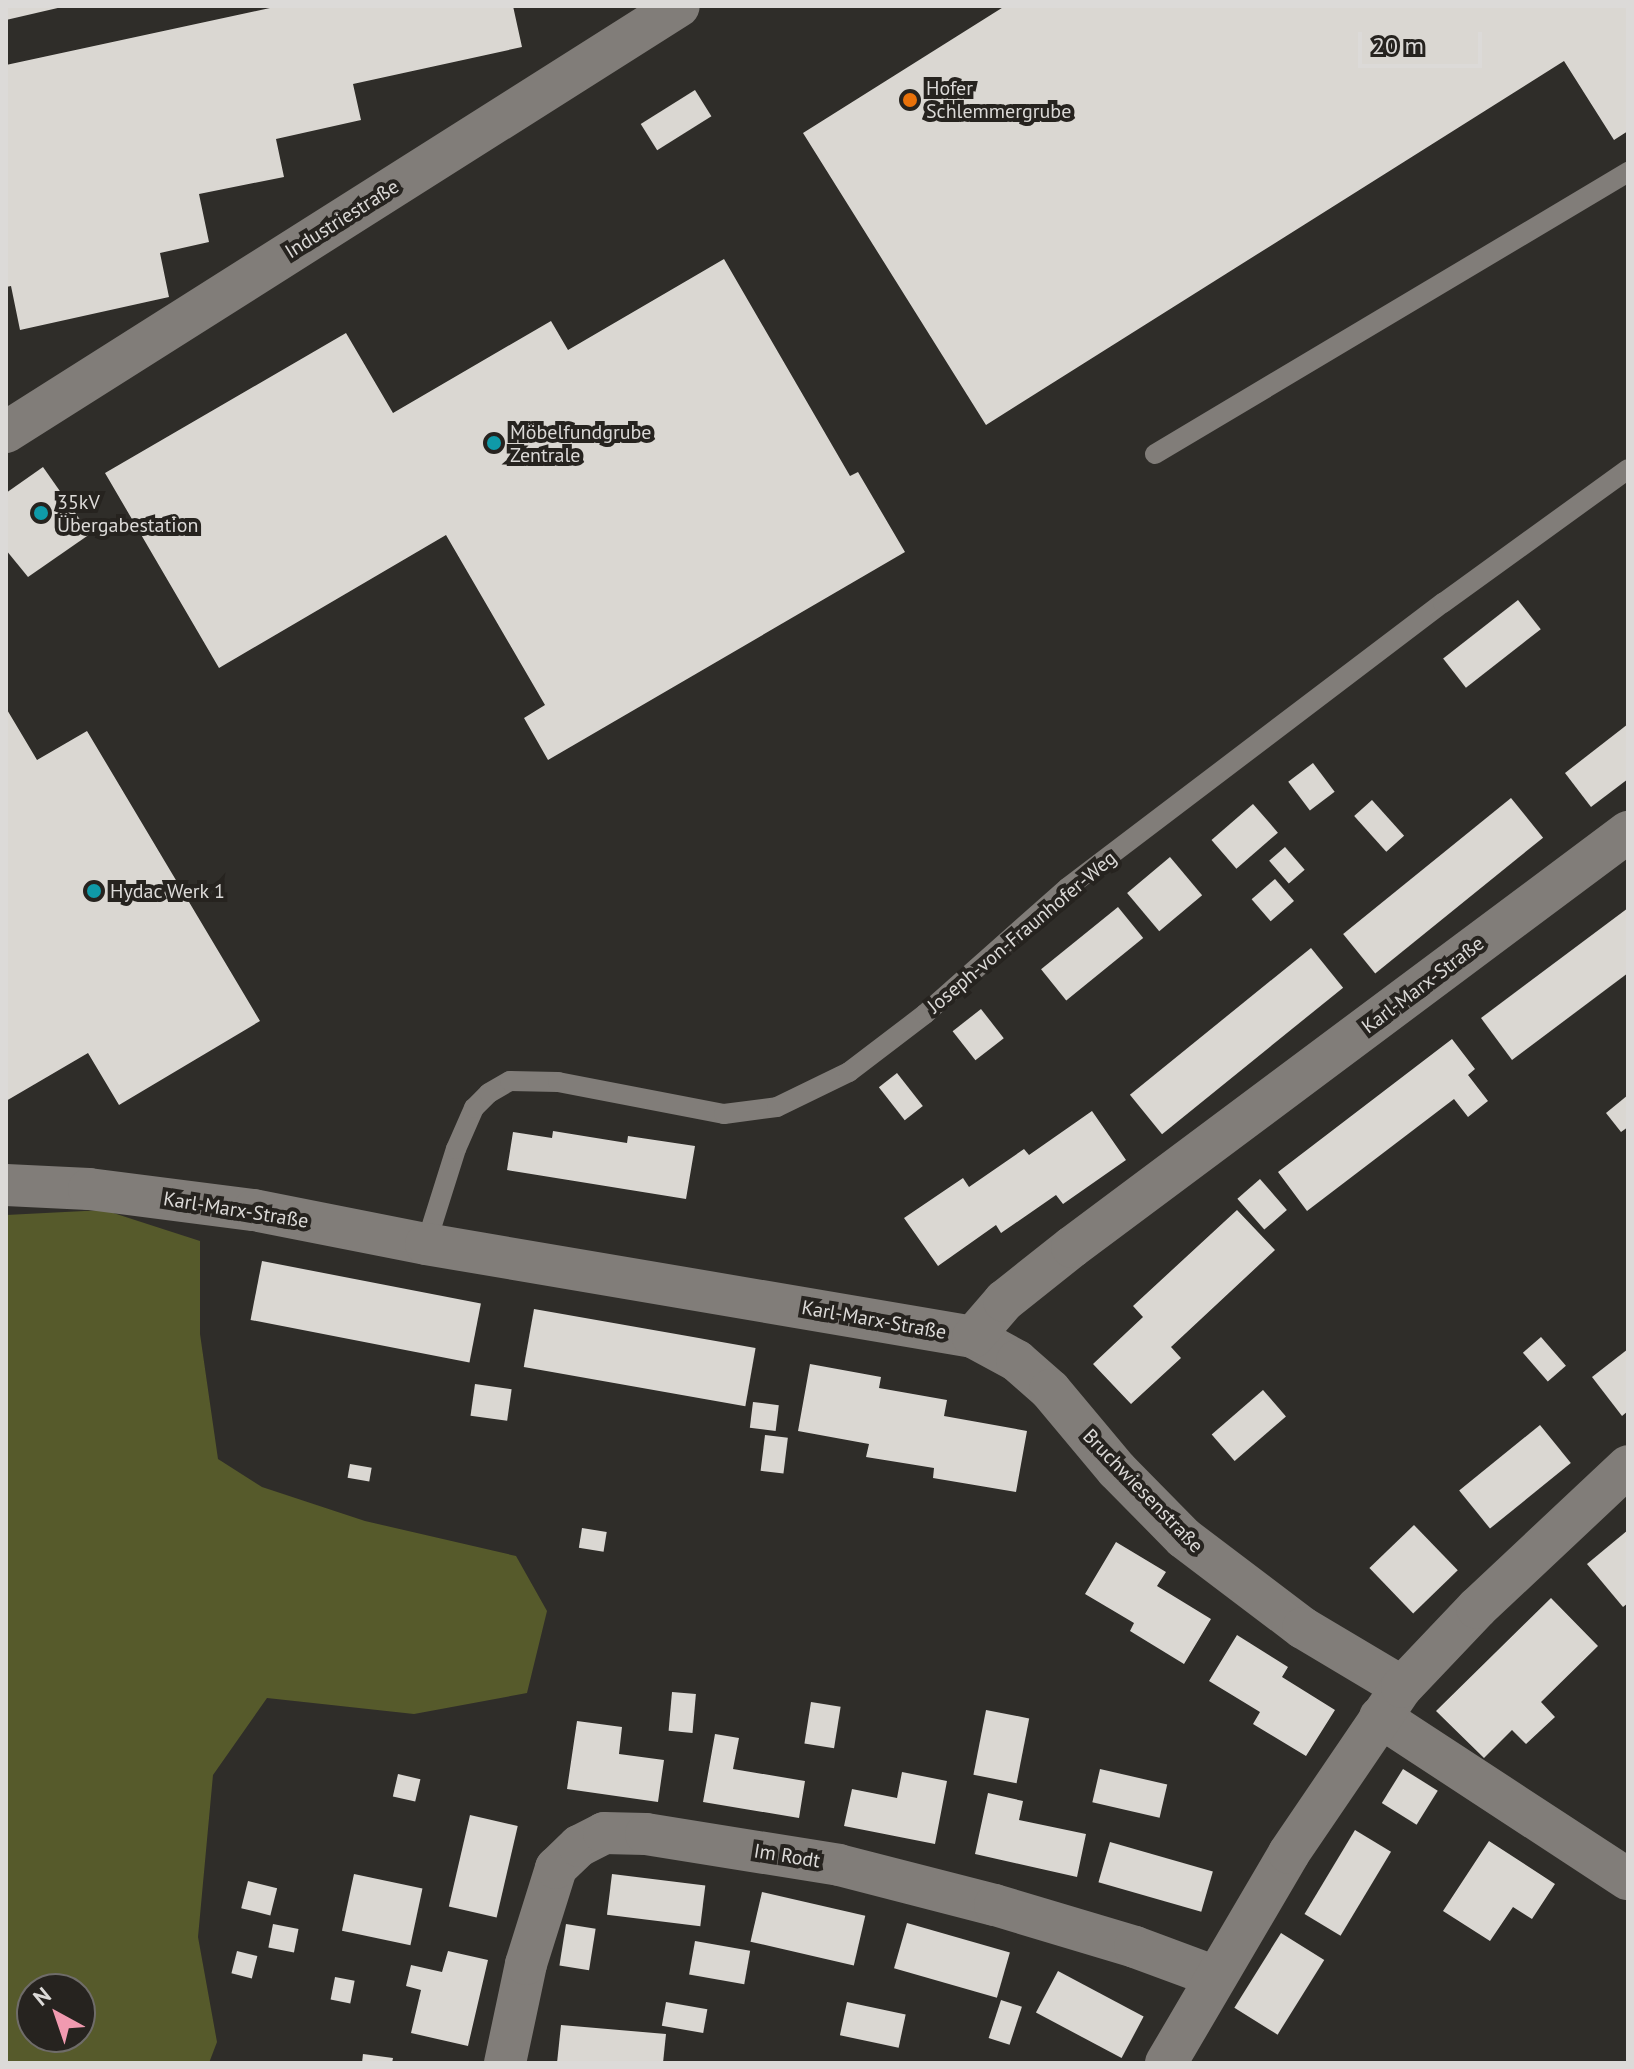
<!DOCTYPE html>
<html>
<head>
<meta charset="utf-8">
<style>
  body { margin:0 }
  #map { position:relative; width:1634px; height:2069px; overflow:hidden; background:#2f2d29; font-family:"PT Sans",sans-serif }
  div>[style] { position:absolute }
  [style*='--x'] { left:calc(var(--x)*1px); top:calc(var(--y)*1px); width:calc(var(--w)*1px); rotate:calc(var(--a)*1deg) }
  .green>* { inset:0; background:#565a2b }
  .building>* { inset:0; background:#dad7d2; transform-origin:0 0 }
  .service>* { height:20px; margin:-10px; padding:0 10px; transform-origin:10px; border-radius:10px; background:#817d79 }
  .minor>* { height:42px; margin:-21px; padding:0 21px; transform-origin:21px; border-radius:21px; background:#817d79 }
  .dots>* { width:22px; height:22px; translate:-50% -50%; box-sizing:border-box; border:4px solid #26231f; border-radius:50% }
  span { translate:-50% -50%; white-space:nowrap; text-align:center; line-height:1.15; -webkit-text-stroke:8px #26231f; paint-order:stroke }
  .poi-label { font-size:20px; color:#dcdad8 }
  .left { translate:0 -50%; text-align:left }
  .street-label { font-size:20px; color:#dcdad8 }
  .frame { position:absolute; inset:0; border:8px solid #dcdad8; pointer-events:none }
  .north { position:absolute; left:16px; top:1973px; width:80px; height:80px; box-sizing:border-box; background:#26231f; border:2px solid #6f6c69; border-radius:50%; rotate:320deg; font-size:22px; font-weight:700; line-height:32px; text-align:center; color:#dcdad8 }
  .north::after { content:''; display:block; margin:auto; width:28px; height:36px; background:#f19ab0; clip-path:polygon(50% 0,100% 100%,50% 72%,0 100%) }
  .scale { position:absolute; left:1358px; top:32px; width:124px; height:36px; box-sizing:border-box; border:4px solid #dcdad8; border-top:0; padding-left:10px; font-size:24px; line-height:28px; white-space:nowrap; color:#dcdad8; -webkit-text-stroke:6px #26231f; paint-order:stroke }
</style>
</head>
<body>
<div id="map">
  <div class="green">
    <i style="clip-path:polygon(evenodd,104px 1210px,200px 1241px,200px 1334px,218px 1459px,262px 1487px,365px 1521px,516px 1556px,547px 1611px,527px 1693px,414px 1714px,267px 1698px,213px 1775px,198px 1937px,217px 2042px,209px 2063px,6px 2063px,6px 1215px,104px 1210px,32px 1989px,80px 1989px,80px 2037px,32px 2037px,32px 1989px)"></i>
  </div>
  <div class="building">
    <i style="clip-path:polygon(6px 6px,62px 6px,62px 7px,6px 20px)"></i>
    <i style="clip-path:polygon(279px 6px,513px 6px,522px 47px,353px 84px,361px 120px,276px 139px,284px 177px,199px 194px,209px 242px,160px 253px,169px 297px,20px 330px,11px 286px,6px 287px,6px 65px)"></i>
    <i style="clip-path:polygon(1005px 6px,1628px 6px,1628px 131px,1614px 140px,1564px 61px,986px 425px,803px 133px)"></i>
    <i style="left:695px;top:90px;width:31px;height:64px;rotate:58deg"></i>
    <i style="clip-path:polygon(724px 259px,850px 476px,858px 472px,905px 552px,548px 760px,524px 718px,545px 705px,446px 535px,219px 668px,105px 473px,346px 333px,393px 413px,551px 321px,568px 350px)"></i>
    <i style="clip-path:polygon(43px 467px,90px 534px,28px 577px,6px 550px,6px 493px)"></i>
    <i style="left:1518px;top:600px;width:37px;height:95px;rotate:52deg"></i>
    <i style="clip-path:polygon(6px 708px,37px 760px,87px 731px,260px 1021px,119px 1105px,88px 1053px,6px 1101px)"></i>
    <i style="clip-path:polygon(1628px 724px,1628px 779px,1591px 807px,1565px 773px)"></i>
    <i style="left:1313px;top:763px;width:36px;height:31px;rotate:53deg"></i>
    <i style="left:1511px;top:798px;width:51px;height:216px;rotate:51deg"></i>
    <i style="left:1372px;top:800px;width:48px;height:24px;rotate:48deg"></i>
    <i style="left:1253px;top:804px;width:38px;height:55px;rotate:49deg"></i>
    <i style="left:1285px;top:847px;width:30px;height:21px;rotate:49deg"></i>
    <i style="left:1170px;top:857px;width:50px;height:56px;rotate:50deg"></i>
    <i style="left:1275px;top:879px;width:29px;height:31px;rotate:49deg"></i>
    <i style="left:1118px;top:907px;width:40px;height:99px;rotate:51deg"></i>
    <i style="clip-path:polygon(1628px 908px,1628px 973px,1512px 1060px,1481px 1018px)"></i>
    <i style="left:1311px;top:948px;width:51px;height:233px;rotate:51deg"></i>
    <i style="left:981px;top:1009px;width:37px;height:36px;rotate:52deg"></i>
    <i style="clip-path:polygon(1452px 1039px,1475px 1069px,1468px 1075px,1488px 1101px,1468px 1117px,1454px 1099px,1307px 1211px,1278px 1172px)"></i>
    <i style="left:897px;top:1073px;width:42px;height:23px;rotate:52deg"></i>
    <i style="clip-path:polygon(1628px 1095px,1628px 1127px,1621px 1132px,1606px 1113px)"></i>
    <i style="clip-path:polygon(1092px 1111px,1126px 1160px,1063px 1204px,1056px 1195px,1001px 1233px,996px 1225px,938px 1266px,904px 1218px,963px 1178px,969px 1187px,1024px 1149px,1029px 1155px)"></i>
    <i style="clip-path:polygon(553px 1131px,627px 1143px,628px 1136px,695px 1146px,686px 1199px,507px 1170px,513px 1132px,552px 1138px)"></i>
    <i style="left:1260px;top:1179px;width:41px;height:30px;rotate:49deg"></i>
    <i style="clip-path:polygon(1237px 1210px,1275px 1250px,1171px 1347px,1181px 1358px,1131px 1404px,1093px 1364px,1143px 1317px,1133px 1306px)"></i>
    <i style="left:262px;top:1261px;width:223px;height:60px;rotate:11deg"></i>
    <i style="left:534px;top:1309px;width:225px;height:59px;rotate:10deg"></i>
    <i style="left:1541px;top:1337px;width:38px;height:24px;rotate:49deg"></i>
    <i style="clip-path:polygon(1628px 1349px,1628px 1411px,1622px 1416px,1592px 1377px)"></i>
    <i style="clip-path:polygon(810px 1364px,881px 1377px,879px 1388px,947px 1400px,944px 1416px,1027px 1431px,1016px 1492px,933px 1478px,934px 1468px,866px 1457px,869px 1444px,798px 1431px)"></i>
    <i style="left:475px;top:1384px;width:37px;height:32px;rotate:8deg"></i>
    <i style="left:1263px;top:1390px;width:35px;height:68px;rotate:49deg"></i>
    <i style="left:753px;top:1402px;width:26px;height:26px;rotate:7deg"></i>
    <i style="left:1540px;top:1425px;width:49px;height:104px;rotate:51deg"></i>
    <i style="left:765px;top:1435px;width:23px;height:36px;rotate:7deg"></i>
    <i style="left:350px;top:1464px;width:22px;height:14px;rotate:10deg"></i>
    <i style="left:1414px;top:1525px;width:63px;height:62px;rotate:46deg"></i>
    <i style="left:582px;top:1528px;width:25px;height:20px;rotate:9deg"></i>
    <i style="clip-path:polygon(1628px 1530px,1628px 1603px,1623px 1607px,1587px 1564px)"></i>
    <i style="clip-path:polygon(1116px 1542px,1166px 1572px,1157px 1586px,1211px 1619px,1184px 1664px,1130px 1631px,1134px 1623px,1085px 1594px)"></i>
    <i style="clip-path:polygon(1551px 1598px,1598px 1646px,1541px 1702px,1555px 1717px,1526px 1744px,1512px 1730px,1484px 1758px,1436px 1711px)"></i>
    <i style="clip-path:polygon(1237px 1635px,1288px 1667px,1282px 1677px,1335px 1710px,1306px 1756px,1253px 1724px,1260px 1712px,1209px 1681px)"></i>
    <i style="left:672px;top:1692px;width:24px;height:39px;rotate:5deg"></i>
    <i style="left:811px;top:1702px;width:30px;height:42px;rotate:9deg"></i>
    <i style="left:986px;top:1710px;width:44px;height:66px;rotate:11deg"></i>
    <i style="clip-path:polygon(577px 1721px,622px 1727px,619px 1754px,664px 1760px,658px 1802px,567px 1789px)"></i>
    <i style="clip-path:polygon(715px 1734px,739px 1738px,733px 1769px,805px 1781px,799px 1818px,703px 1802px)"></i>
    <i style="left:1100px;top:1769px;width:69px;height:34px;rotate:13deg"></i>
    <i style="left:1403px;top:1769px;width:41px;height:40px;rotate:32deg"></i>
    <i style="clip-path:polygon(902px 1772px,947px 1781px,935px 1844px,844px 1826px,852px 1789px,897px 1798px)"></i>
    <i style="left:398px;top:1774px;width:23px;height:23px;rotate:13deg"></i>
    <i style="clip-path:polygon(988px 1793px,1023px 1801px,1019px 1820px,1086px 1834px,1077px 1877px,975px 1854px)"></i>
    <i style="left:470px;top:1815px;width:49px;height:94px;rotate:13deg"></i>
    <i style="left:1355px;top:1830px;width:42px;height:98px;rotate:31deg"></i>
    <i style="clip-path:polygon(1489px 1841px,1555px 1884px,1532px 1919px,1513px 1907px,1490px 1941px,1443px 1911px)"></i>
    <i style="left:1110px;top:1842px;width:107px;height:42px;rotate:16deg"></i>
    <i style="left:354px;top:1874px;width:70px;height:58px;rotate:12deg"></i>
    <i style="left:612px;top:1874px;width:94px;height:41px;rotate:7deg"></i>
    <i style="left:248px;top:1881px;width:30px;height:28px;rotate:14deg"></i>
    <i style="left:762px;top:1892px;width:106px;height:51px;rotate:13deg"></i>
    <i style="left:907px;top:1923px;width:107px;height:47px;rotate:16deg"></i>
    <i style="left:273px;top:1924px;width:26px;height:24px;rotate:11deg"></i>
    <i style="left:566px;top:1924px;width:30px;height:42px;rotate:9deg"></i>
    <i style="left:1281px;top:1933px;width:51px;height:88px;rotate:32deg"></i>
    <i style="left:695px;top:1941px;width:56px;height:34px;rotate:10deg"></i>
    <i style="left:237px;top:1951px;width:21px;height:23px;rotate:14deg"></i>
    <i style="clip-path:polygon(448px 1951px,488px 1960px,468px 2046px,411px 2033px,421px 1990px,406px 1986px,411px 1965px,442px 1972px)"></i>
    <i style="left:1058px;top:1971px;width:97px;height:47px;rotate:28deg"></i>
    <i style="left:335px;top:1977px;width:20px;height:23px;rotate:11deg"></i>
    <i style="left:1001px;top:2000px;width:22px;height:40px;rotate:18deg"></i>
    <i style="left:666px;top:2002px;width:42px;height:24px;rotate:10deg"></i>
    <i style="left:847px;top:2002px;width:60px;height:34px;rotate:12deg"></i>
    <i style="clip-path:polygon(561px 2025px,666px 2034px,663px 2063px,557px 2063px)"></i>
    <i style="clip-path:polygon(363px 2054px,393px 2058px,392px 2063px,362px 2063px)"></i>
  </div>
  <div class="service">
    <i style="--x:1155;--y:454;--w:551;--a:-30.8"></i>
    <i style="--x:426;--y:1244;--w:100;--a:-72.5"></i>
    <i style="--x:456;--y:1149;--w:45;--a:-66.3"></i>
    <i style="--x:474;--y:1108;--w:21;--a:-45"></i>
    <i style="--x:489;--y:1093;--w:24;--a:-30"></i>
    <i style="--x:510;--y:1081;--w:48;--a:1.2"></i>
    <i style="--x:558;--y:1082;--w:169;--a:10.9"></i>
    <i style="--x:724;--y:1114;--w:53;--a:-7.5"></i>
    <i style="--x:777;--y:1107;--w:80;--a:-25.9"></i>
    <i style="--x:849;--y:1072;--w:96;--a:-37.3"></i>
    <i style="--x:925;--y:1014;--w:190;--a:-41.6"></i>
    <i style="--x:1067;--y:888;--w:472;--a:-37.2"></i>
    <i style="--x:1443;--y:603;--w:228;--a:-35.9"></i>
  </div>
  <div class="minor">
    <i style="--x:6;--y:432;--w:796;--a:-32.33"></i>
    <i style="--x:6;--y:1185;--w:83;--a:2.8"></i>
    <i style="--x:89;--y:1189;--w:166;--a:7.3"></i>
    <i style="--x:254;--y:1210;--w:175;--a:11.2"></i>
    <i style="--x:426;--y:1244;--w:555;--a:9.65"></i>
    <i style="--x:973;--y:1337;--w:50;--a:28.6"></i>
    <i style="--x:1017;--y:1361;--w:44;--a:41.3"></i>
    <i style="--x:1050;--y:1390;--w:104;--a:50.1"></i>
    <i style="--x:1117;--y:1470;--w:95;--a:45.4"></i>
    <i style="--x:1184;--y:1538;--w:149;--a:37.1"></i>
    <i style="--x:1303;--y:1628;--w:115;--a:30.8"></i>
    <i style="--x:973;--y:1337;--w:48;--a:-49.3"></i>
    <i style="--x:1004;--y:1301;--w:87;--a:-38.5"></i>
    <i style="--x:1072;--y:1247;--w:694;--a:-36.74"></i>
    <i style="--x:1380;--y:1717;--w:296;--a:33.2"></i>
    <i style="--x:505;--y:2063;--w:101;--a:-78"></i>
    <i style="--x:526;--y:1964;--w:101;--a:-72.6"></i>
    <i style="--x:556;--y:1868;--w:32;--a:-44"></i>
    <i style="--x:579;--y:1846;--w:28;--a:-27"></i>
    <i style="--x:604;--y:1833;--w:42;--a:1.4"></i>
    <i style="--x:646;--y:1834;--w:195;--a:9.1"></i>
    <i style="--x:839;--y:1865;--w:161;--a:14.4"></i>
    <i style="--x:995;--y:1905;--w:146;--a:16.7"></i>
    <i style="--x:1135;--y:1947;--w:86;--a:20.3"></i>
    <i style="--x:1166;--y:2063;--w:243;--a:-59.6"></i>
    <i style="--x:1289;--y:1853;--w:201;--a:-55.8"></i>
    <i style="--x:1402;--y:1687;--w:109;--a:-46.5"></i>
    <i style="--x:1477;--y:1608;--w:207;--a:-43.2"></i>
  </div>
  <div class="dots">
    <i style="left:910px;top:100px;background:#e8710a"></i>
    <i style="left:494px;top:443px;background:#0f9aa8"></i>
    <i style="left:41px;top:513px;background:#0f9aa8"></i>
    <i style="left:94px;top:891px;background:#0f9aa8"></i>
  </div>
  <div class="poi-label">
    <span class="left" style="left:926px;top:100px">Hofer<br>Schlemmergrube</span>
    <span class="left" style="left:510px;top:444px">Möbelfundgrube<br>Zentrale</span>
    <span class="left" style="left:57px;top:514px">35kV<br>Übergabestation</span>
    <span class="left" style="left:110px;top:891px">Hydac Werk 1</span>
  </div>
  <div class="street-label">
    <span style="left:342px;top:219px;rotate:-32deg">Industriestraße</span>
    <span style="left:1022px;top:932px;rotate:-40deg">Joseph-von-Fraunhofer-Weg</span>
    <span style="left:1423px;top:985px;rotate:-37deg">Karl-Marx-Straße</span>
    <span style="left:236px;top:1210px;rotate:9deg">Karl-Marx-Straße</span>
    <span style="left:874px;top:1320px;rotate:10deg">Karl-Marx-Straße</span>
    <span style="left:1143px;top:1491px;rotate:46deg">Bruchwiesenstraße</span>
    <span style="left:787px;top:1856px;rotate:9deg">Im Rodt</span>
  </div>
  <div class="frame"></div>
  <div class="north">N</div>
  <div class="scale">20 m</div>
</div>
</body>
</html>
